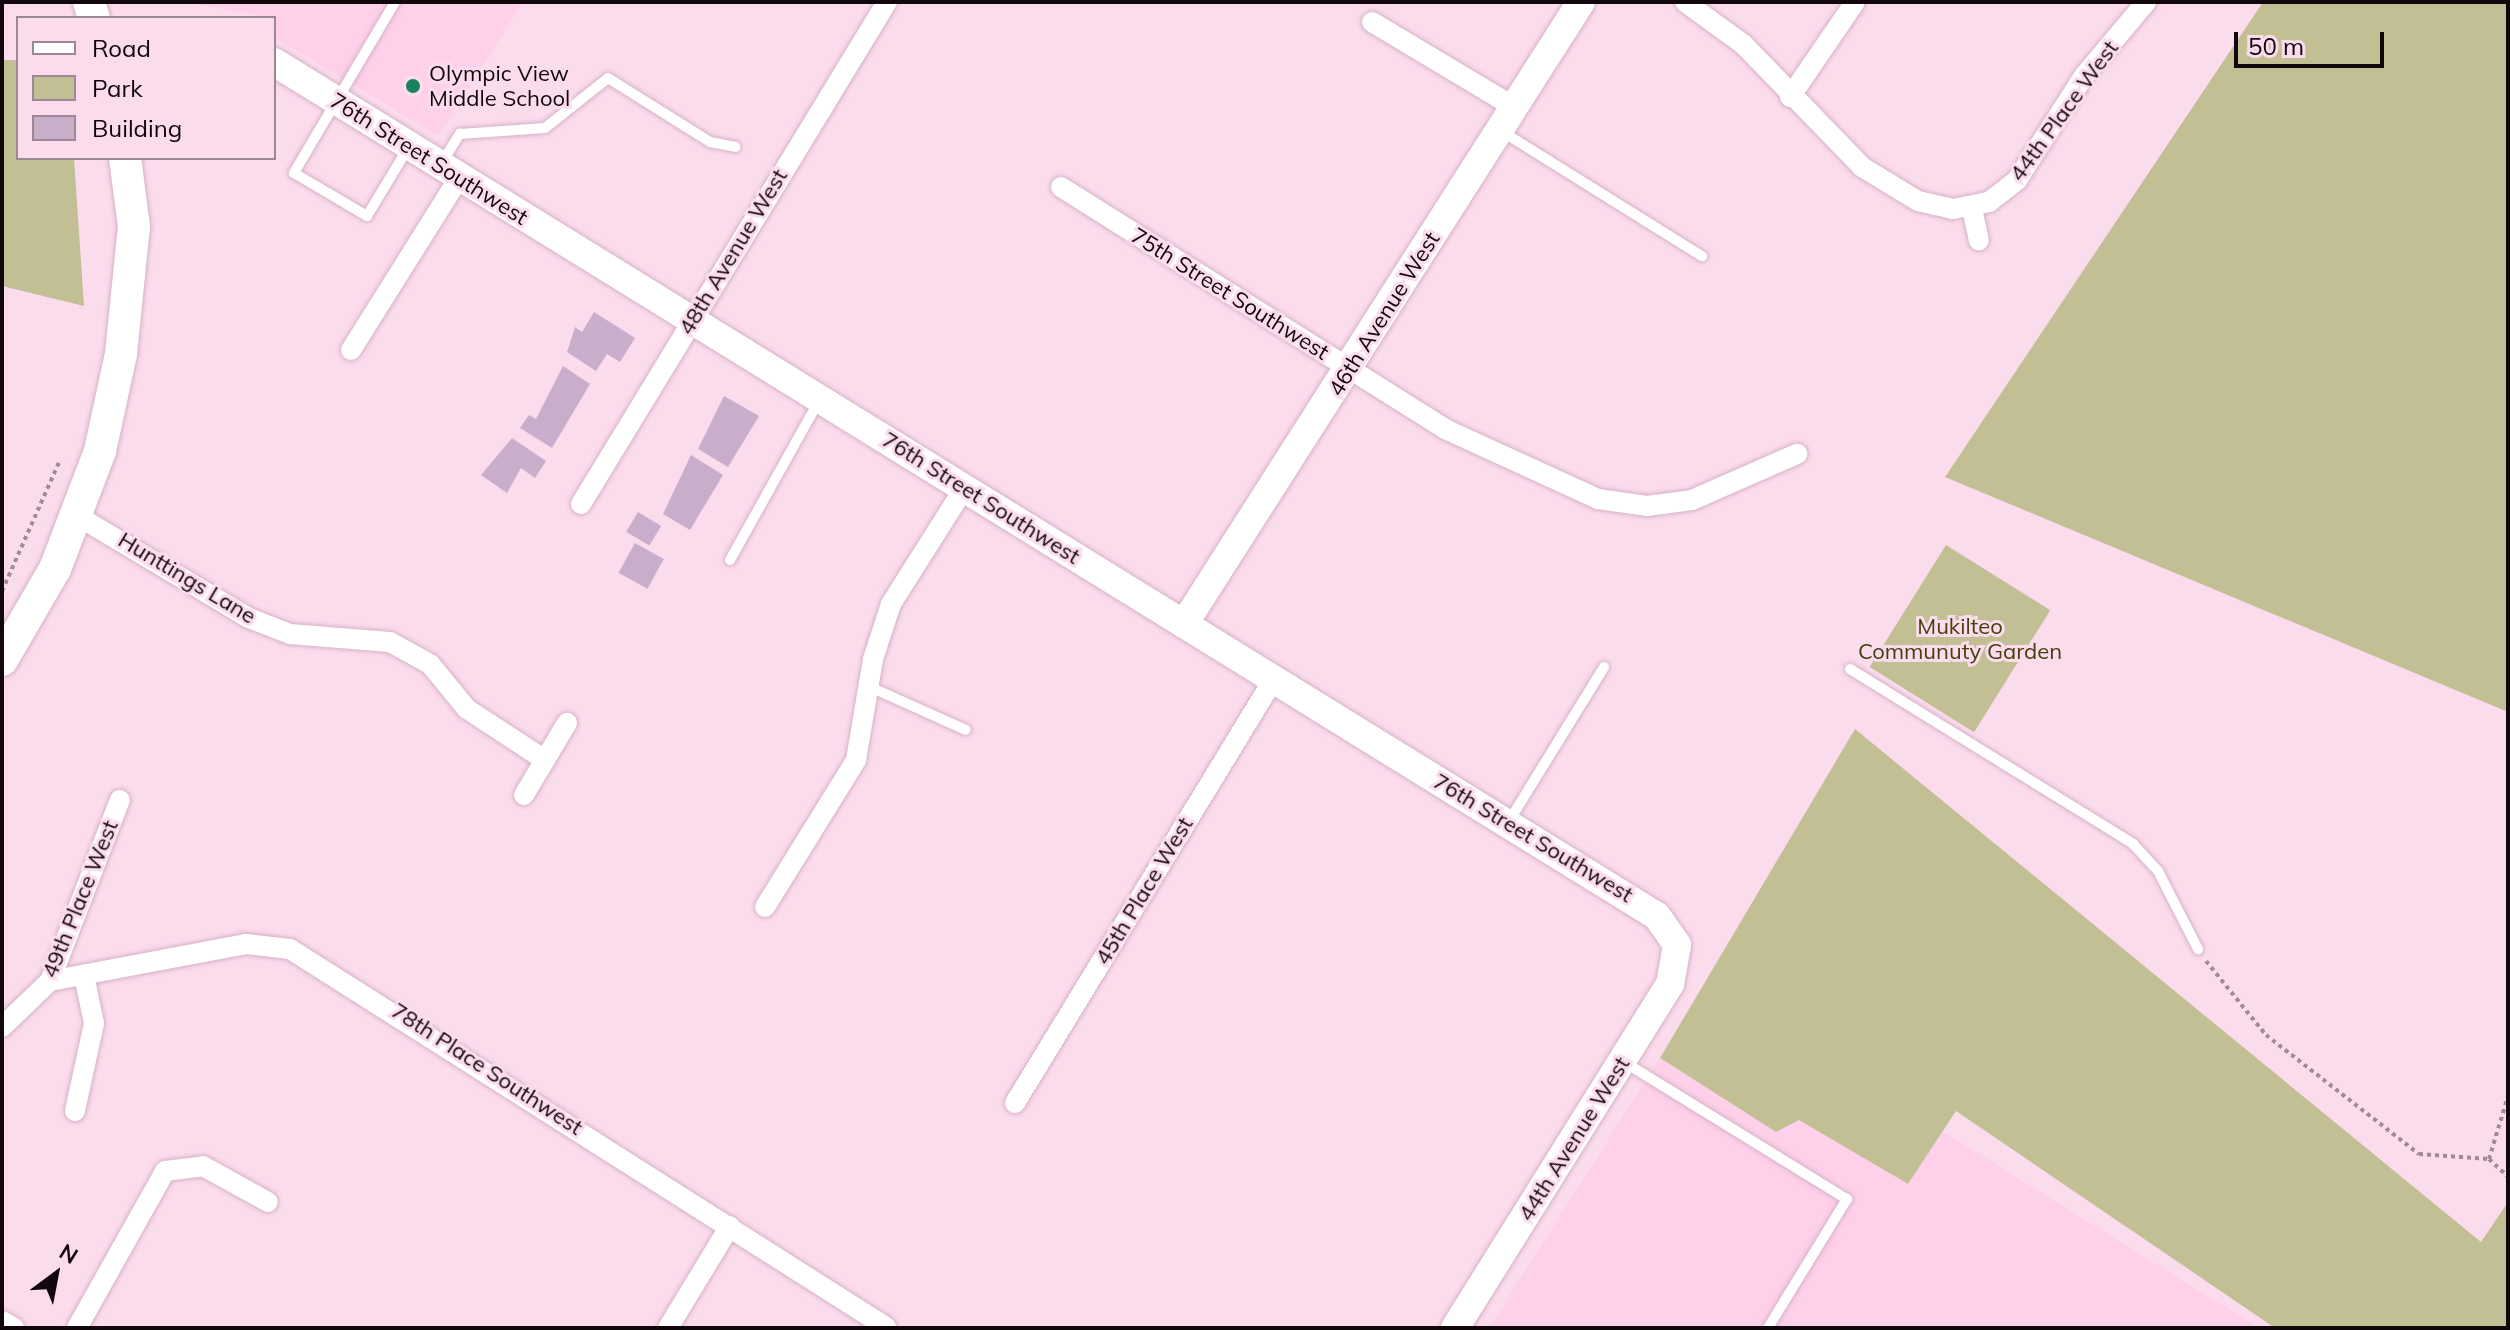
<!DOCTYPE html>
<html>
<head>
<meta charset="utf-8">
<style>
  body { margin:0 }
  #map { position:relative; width:2510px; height:1330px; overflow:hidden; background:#fbdced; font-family:Mulish,sans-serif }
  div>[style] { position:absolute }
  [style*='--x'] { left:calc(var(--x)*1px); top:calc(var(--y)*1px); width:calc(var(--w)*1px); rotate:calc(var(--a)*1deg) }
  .built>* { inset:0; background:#fed0ea }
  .green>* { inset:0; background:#c3bf95; transform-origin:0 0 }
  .building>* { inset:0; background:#c9aecc; transform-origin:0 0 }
  .path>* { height:4px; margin-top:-2px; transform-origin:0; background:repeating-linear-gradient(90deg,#a28a97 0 4px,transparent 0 8px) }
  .roads { filter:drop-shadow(0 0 2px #d7b2c7) drop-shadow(0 0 2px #d7b2c7) }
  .lane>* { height:10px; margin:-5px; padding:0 5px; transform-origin:5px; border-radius:5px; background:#fff }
  .street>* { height:20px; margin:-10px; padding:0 10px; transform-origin:10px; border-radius:10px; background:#fff }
  .secondary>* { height:28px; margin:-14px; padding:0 14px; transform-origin:14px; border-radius:14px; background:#fff }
  .primary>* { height:32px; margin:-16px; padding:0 16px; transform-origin:16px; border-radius:16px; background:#fff }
  .dots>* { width:22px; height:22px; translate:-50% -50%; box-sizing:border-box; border:4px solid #fbdced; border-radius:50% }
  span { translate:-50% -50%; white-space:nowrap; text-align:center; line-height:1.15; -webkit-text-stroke:6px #fbdced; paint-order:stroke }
  .poi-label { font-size:22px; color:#13070e }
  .left { translate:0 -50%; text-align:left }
  .street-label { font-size:22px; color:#13070e }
  .park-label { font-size:22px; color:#45400d }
  .frame { position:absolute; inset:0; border:4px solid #13070e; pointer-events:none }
  .legend { position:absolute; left:16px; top:16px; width:260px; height:144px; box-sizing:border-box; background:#fbdced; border:2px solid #9e8794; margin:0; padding:10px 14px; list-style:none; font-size:24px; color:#13070e }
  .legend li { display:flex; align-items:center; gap:16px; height:40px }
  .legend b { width:40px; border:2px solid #9e8794 }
  .north { position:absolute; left:16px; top:1234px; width:80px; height:80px; -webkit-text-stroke:6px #fbdced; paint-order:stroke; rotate:32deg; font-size:22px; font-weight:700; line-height:32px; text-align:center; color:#13070e }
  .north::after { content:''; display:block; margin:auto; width:28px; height:36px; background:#13070e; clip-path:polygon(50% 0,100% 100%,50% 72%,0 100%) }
  .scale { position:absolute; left:2234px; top:32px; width:150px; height:36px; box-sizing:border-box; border:4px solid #13070e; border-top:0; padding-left:10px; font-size:24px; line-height:28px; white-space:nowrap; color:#13070e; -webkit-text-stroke:6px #fbdced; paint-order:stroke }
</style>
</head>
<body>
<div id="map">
  <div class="built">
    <i style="clip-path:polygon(184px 2px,523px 2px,438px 136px,274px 37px,274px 18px)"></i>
    <i style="clip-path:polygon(1660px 1058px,1776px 1132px,1799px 1120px,1908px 1184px,1942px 1131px,2259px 1328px,1489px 1328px)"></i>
  </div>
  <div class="green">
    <i style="clip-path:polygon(2263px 2px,2508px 2px,2508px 712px,1945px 477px)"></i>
    <i style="clip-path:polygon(2px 60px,18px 60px,18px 158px,74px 158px,84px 306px,2px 286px)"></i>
    <i style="left:1946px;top:545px;width:123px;height:144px;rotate:32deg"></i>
    <i style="clip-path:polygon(1855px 729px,2481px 1242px,2508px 1202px,2508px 1328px,2275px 1328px,1956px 1111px,1908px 1184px,1799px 1120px,1776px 1132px,1660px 1058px)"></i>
  </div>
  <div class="building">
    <i style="clip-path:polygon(594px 312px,635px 338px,620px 362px,607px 354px,596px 371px,567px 352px,575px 327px,582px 332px)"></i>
    <i style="clip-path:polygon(563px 366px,590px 384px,552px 448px,520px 428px,529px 415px,536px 419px)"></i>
    <i style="clip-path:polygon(724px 396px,759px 416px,728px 467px,698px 449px)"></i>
    <i style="clip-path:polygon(512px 438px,546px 461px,535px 478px,521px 468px,507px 493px,481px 475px)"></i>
    <i style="clip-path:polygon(691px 455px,723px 475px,690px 530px,663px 514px)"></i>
    <i style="left:638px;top:512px;width:27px;height:23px;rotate:31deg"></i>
    <i style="left:635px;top:543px;width:33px;height:34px;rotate:29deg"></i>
  </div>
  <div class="path">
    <i style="--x:2;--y:591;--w:143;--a:-66.1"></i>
    <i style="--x:2206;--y:961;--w:95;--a:51"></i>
    <i style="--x:2266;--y:1035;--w:194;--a:37.9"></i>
    <i style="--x:2419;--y:1154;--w:70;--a:4.1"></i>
    <i style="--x:2489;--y:1159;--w:66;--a:-73.2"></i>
    <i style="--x:2489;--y:1159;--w:26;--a:43"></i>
  </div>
  <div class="roads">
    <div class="lane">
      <i style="--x:395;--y:2;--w:199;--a:120.6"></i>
      <i style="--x:294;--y:173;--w:85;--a:30.5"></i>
      <i style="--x:367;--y:216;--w:79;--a:-58.9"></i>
      <i style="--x:1501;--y:131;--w:237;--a:31.9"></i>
      <i style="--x:441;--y:164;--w:36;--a:-58"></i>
      <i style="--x:460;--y:134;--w:85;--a:-4"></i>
      <i style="--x:545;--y:128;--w:80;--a:-38.4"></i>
      <i style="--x:608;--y:78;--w:120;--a:32.1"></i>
      <i style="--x:710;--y:142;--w:26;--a:11"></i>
      <i style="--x:730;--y:560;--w:182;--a:-60.8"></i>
      <i style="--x:1850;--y:669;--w:333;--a:31.7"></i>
      <i style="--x:2133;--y:844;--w:37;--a:47"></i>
      <i style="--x:2158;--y:871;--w:88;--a:62.9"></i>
      <i style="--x:868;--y:686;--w:107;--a:24.2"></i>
      <i style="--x:1509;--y:821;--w:181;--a:-58.3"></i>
      <i style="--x:1624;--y:1062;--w:262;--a:31.6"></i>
      <i style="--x:1847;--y:1199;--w:151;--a:121.5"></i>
    </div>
    <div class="street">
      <i style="--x:1685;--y:2;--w:72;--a:35.9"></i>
      <i style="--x:1743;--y:44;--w:171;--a:45.9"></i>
      <i style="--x:1862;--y:167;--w:66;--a:31.3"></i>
      <i style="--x:1918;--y:201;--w:36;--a:13"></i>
      <i style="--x:1953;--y:209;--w:37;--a:-11"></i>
      <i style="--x:1989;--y:202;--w:36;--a:-38"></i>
      <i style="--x:2017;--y:180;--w:124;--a:-57.2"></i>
      <i style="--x:2084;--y:76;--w:97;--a:-50"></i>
      <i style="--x:1372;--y:22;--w:165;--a:30.9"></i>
      <i style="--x:1790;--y:97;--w:115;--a:-55.6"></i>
      <i style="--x:1061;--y:187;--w:454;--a:32.2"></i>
      <i style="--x:1445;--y:429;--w:168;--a:24.6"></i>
      <i style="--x:1598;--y:499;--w:49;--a:8.1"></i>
      <i style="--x:1647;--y:506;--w:45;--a:-7.6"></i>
      <i style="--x:1692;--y:500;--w:115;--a:-23.7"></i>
      <i style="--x:1972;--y:208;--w:33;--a:78"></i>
      <i style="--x:351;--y:350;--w:203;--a:-57.9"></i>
      <i style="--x:581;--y:504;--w:588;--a:-58.64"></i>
      <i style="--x:76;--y:515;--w:201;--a:30.8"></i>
      <i style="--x:249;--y:618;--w:44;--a:21.3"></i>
      <i style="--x:290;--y:634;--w:100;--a:4.6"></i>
      <i style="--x:390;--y:642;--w:46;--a:28.8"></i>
      <i style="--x:430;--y:664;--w:58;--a:50.6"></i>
      <i style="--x:467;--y:709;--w:93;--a:33.2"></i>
      <i style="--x:524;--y:795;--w:84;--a:-59.2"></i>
      <i style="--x:765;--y:907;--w:173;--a:-58.2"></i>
      <i style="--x:856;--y:760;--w:102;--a:-80.4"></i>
      <i style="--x:873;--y:659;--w:58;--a:-71.9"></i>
      <i style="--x:891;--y:604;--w:138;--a:-57.7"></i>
      <i style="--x:50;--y:981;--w:199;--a:-10.7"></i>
      <i style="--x:246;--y:944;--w:44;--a:6.5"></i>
      <i style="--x:290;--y:949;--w:706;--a:32.38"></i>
      <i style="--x:2;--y:1027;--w:66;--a:-43.8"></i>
      <i style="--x:50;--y:981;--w:194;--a:-68.9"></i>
      <i style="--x:1015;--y:1103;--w:497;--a:-58.6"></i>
      <i style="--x:75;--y:1111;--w:90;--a:-77.8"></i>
      <i style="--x:94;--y:1023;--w:48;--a:-102"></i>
      <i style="--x:2;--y:1321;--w:14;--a:30"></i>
      <i style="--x:77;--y:1328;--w:180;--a:-60.7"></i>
      <i style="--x:165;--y:1171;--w:38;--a:-7"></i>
      <i style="--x:203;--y:1166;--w:74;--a:29"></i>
      <i style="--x:668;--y:1328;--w:119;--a:-58.7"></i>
    </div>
    <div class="secondary">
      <i style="--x:274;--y:62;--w:1625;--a:31.7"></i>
      <i style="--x:1657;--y:916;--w:35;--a:55"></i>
      <i style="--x:1677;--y:945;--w:40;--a:100"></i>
      <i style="--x:1670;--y:984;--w:406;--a:122"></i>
      <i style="--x:1184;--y:624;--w:738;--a:-57.45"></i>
    </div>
    <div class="primary">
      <i style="--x:89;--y:2;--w:17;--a:73"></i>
      <i style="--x:2;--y:660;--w:105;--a:-59.8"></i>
      <i style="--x:55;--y:569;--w:126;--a:-69.1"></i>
      <i style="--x:100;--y:451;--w:99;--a:-77.8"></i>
      <i style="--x:121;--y:354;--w:128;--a:-84.2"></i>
      <i style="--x:134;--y:227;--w:70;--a:-97.4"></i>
    </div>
  </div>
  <div class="dots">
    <i style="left:413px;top:86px;background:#1a825d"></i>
  </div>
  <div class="poi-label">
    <span class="left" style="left:429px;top:86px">Olympic View<br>Middle School</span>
  </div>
  <div class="street-label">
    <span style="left:2064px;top:111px;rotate:-54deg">44th Place West</span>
    <span style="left:429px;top:159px;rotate:32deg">76th Street Southwest</span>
    <span style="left:733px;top:252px;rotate:-59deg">48th Avenue West</span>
    <span style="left:1230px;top:294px;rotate:32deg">75th Street Southwest</span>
    <span style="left:1384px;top:314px;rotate:-58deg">46th Avenue West</span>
    <span style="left:981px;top:498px;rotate:32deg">76th Street Southwest</span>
    <span style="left:187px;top:578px;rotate:31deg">Hunttings Lane</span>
    <span style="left:1533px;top:838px;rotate:31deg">76th Street Southwest</span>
    <span style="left:1144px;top:891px;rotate:-59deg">45th Place West</span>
    <span style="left:80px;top:899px;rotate:-68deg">49th Place West</span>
    <span style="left:487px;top:1069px;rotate:33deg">78th Place Southwest</span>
    <span style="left:1574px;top:1139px;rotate:-58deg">44th Avenue West</span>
  </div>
  <div class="park-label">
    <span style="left:1960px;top:639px">Mukilteo<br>Communuty Garden</span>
  </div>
  <div class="frame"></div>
  <ul class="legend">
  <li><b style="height:10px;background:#fff"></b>Road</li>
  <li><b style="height:22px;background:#c3bf95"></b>Park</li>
  <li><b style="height:22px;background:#c9aecc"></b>Building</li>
  </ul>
  <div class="north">N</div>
  <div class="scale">50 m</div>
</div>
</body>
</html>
